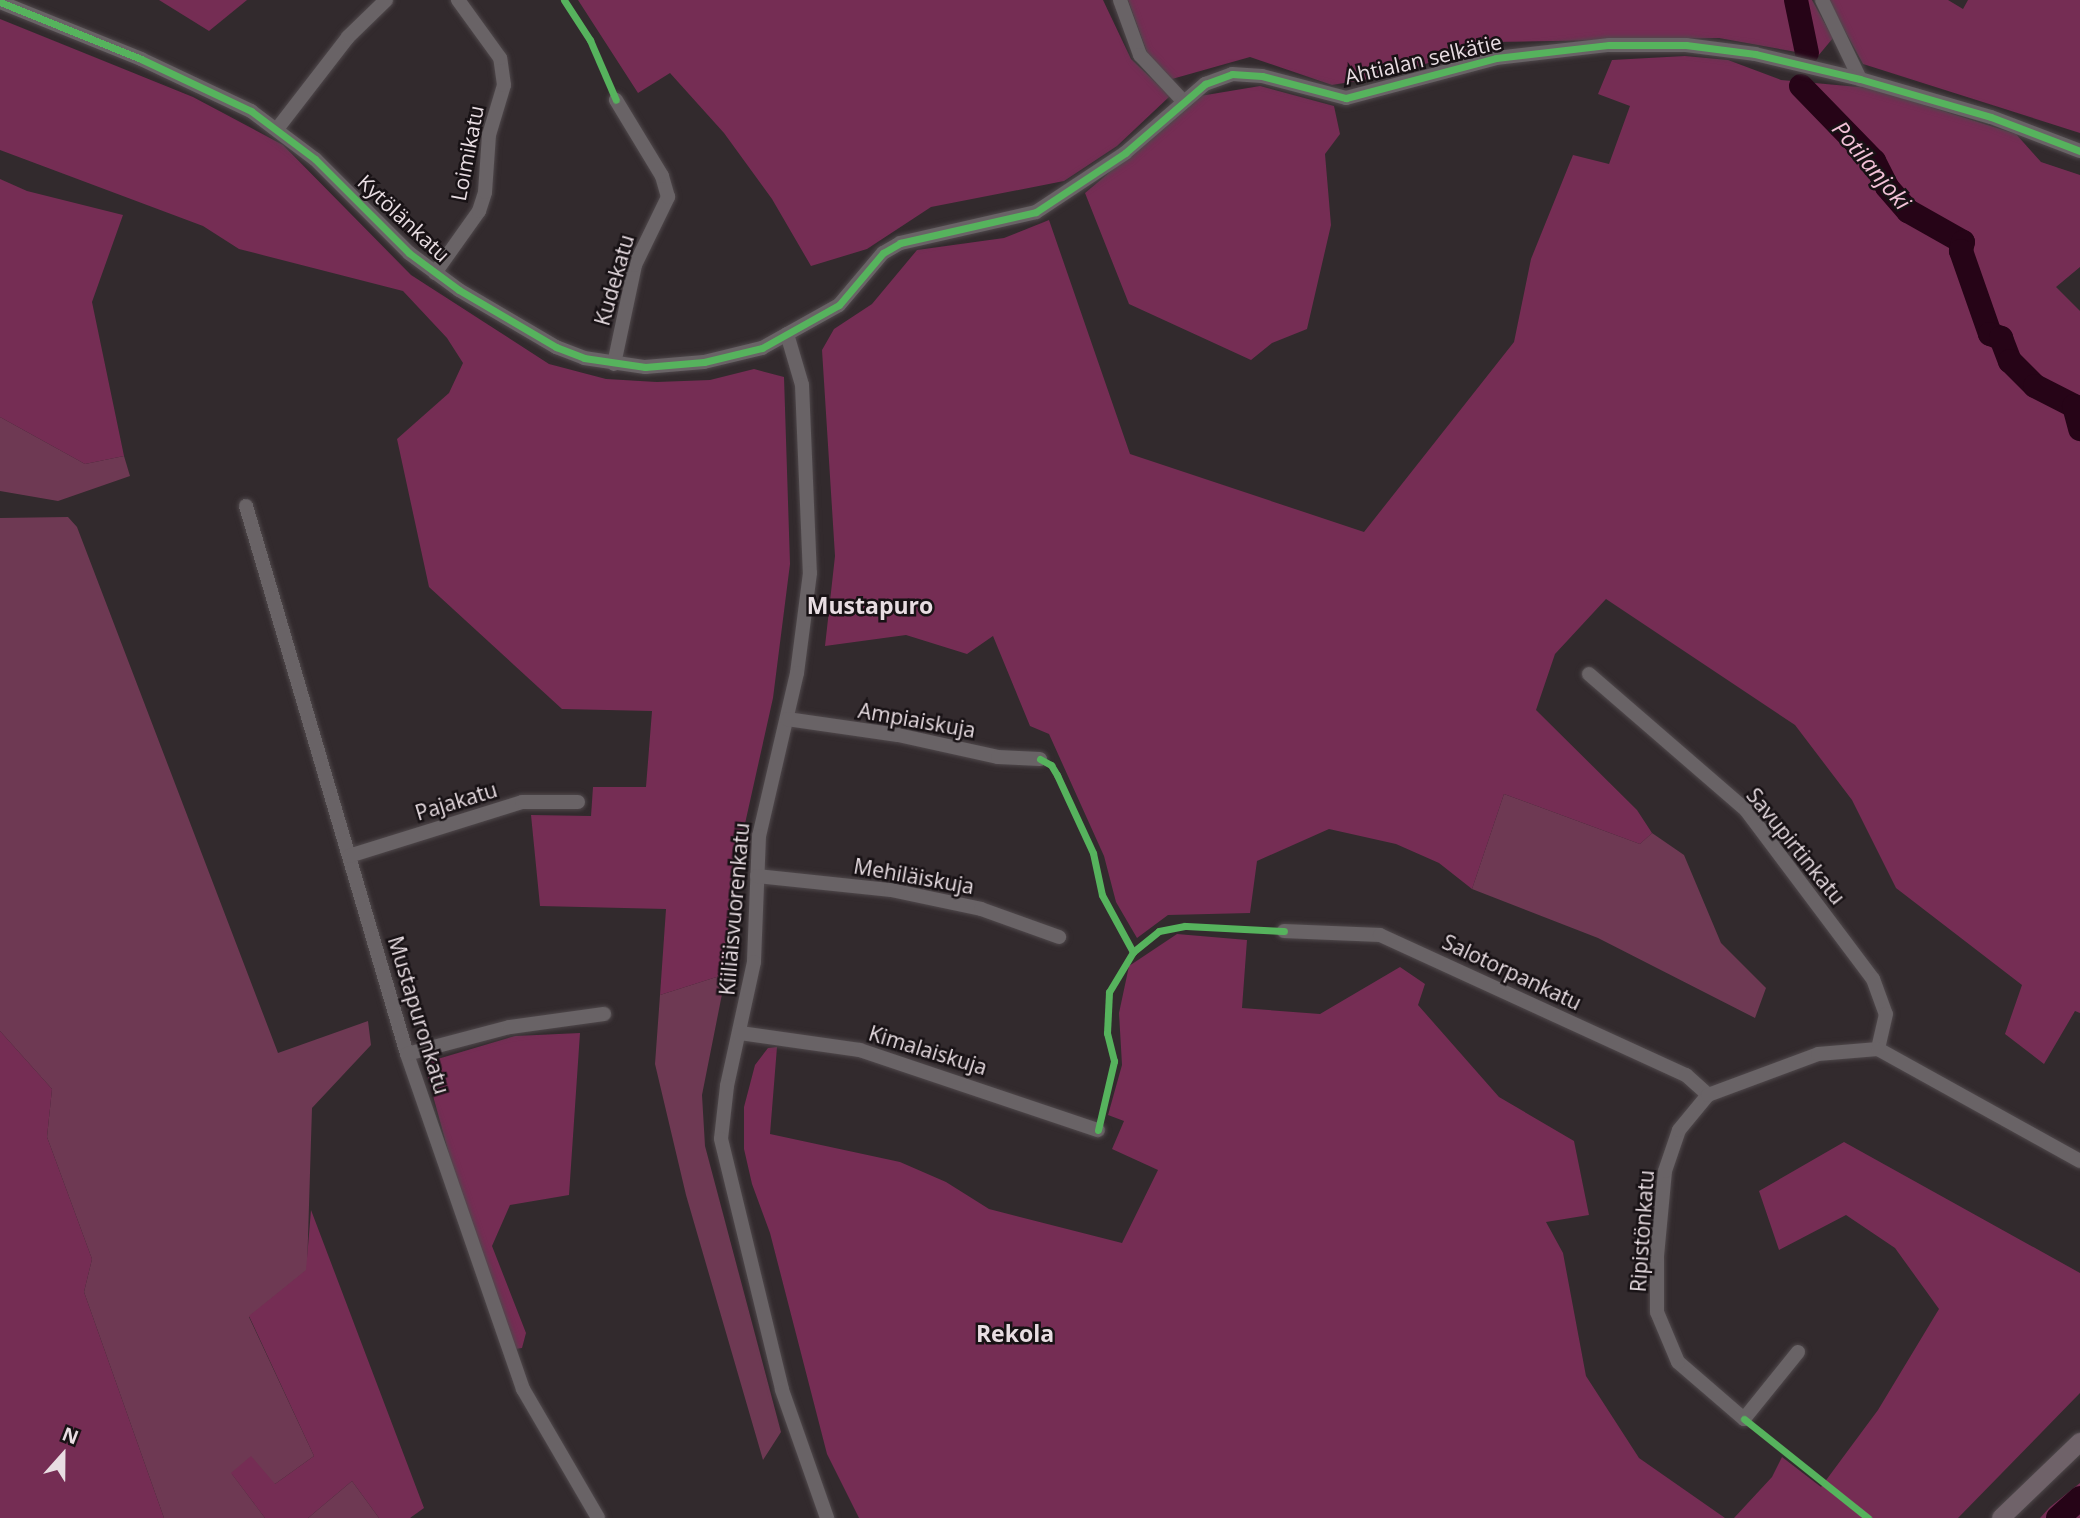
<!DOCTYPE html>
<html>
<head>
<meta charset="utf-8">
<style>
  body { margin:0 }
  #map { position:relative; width:2080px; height:1518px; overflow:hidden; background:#322a2d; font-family:"Open Sans",sans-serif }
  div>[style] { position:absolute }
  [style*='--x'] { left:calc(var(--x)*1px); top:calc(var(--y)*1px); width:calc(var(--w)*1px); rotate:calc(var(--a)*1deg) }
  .green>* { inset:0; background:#6e3953 }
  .forest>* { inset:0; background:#752d54 }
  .river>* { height:24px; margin:-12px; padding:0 12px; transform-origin:12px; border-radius:12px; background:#260417 }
  .roads { filter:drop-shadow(0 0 2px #4f484b) drop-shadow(0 0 2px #4f484b) }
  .minor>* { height:14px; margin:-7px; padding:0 7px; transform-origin:7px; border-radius:7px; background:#696366 }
  .major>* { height:18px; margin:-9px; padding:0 9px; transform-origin:9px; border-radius:9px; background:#6f6269 }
  .cycleway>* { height:7px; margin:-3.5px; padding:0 3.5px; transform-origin:3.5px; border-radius:3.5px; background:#56b35d }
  span { translate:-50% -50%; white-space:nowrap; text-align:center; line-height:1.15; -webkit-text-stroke:5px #181215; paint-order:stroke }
  .street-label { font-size:21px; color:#e8dde2 }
  .water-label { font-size:23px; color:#f3c2d8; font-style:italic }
  .neighbourhood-label { font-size:23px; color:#e8dde2; font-weight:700 }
  .north { position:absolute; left:28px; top:1420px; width:70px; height:70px; -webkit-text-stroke:5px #181215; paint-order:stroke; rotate:21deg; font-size:19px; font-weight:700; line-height:28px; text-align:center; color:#e8dde2 }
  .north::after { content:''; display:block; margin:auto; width:24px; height:32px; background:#e8dde2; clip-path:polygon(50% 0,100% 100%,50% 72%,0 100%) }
</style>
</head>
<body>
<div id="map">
  <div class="green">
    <i style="clip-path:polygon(0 417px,85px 464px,124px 456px,130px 476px,58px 501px,0 491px)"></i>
    <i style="clip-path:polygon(68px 517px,77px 527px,278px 1053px,368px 1021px,371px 1045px,312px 1108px,307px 1270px,249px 1317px,314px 1456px,275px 1484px,232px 1474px,265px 1518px,164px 1518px,84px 1292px,92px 1259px,47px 1137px,52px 1089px,0 1031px,0 518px)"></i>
    <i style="clip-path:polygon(1504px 794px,1640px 844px,1652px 833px,1684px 855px,1721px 943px,1766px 988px,1755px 1018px,1598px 938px,1472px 889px)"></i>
    <i style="clip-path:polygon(726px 974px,702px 1095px,705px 1146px,781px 1432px,763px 1460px,686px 1195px,655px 1064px,660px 995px)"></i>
    <i style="clip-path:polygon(352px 1481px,379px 1518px,308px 1518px)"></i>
  </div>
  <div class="forest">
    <i style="clip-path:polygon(159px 0,247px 0,209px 31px)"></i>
    <i style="clip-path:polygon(578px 0,1103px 0,1131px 59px,1170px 96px,1117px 146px,1064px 181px,931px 207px,867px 249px,811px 266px,772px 199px,724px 133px,670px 73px,638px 93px)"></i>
    <i style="clip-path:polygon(1128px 0,1812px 0,1833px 38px,1818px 56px,1719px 38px,1492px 42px,1392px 75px,1332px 85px,1250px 57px,1172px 79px,1148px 55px)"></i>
    <i style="clip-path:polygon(1828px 0,1948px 0,1963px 9px,1968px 0,2080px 0,2080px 133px,1863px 64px)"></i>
    <i style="clip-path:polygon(0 19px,193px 97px,283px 145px,411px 275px,549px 364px,606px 379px,657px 382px,710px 380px,754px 369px,784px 377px,790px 564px,773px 698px,730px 891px,726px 974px,660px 995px,666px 909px,540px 906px,531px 815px,591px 816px,593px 787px,646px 787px,652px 711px,562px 709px,429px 587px,397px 439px,449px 393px,463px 363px,447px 338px,403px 291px,239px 249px,203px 226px,0 150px)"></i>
    <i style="clip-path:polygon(1685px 56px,1728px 60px,1781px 80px,1870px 88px,2016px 134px,2041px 162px,2080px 175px,2080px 267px,2056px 287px,2080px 311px,2080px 1013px,2075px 1011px,2044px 1064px,2005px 1034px,2022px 985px,1896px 888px,1852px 800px,1795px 725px,1606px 599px,1555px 654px,1536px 710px,1637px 810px,1652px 833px,1640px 844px,1504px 794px,1472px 889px,1439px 863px,1396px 844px,1329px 829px,1257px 861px,1250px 913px,1168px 915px,1137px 938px,1116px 902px,1104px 856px,1049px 734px,1030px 726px,993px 636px,967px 654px,906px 635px,825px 646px,835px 556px,822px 350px,834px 329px,872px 304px,917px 250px,1004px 238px,1049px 220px,1130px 454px,1364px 532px,1514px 342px,1531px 259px,1573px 155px,1609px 164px,1630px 106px,1598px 94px,1612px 60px)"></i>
    <i style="clip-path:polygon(1260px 86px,1334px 106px,1340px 134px,1325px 154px,1331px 225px,1307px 329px,1272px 343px,1251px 360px,1129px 304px,1085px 193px,1200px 96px)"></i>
    <i style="clip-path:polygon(0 179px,27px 191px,123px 215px,92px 302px,124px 456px,85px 464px,0 417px)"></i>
    <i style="clip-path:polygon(1177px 934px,1247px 940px,1242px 1008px,1320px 1014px,1400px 967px,1425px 984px,1418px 1005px,1499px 1097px,1574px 1141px,1589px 1215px,1546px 1222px,1563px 1253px,1586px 1376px,1639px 1458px,1725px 1518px,859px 1518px,827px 1454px,770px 1233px,752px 1184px,744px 1149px,744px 1107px,755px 1065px,768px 1048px,777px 1047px,770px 1134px,900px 1162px,946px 1182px,989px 1209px,1122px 1243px,1158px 1170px,1112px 1149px,1124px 1121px,1108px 1115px,1122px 1065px,1119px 1013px,1129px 966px)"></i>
    <i style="clip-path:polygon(0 1031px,52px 1089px,47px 1137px,92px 1259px,84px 1292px,164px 1518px,0 1518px)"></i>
    <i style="clip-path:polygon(580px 1033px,569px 1195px,510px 1205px,492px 1246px,526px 1333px,522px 1348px,515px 1349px,455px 1176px,424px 1063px,515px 1036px)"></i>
    <i style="clip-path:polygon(1844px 1142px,2080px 1273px,2080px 1393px,1958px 1518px,1734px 1518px,1772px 1477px,1782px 1457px,1821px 1487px,1878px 1410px,1939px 1309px,1895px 1248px,1846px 1215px,1779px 1250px,1759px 1191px)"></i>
    <i style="clip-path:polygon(311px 1210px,424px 1508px,410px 1518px,379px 1518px,352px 1481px,308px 1518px,265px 1518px,231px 1473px,251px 1456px,275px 1484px,314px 1456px,249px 1316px,306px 1270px)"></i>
    <i style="clip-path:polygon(2080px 1483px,2080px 1518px,2040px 1518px,2050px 1507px)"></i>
  </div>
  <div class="river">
    <i style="--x:1796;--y:0;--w:54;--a:78.3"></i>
    <i style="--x:1801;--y:86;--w:105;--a:45.8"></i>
    <i style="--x:1874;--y:161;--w:29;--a:63"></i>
    <i style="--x:1887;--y:187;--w:32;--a:49"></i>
    <i style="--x:1908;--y:211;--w:63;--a:29.4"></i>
    <i style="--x:1963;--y:242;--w:9;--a:103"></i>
    <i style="--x:1961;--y:251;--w:88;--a:70.7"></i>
    <i style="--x:1990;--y:334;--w:12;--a:20"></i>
    <i style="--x:2001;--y:338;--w:25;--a:69"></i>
    <i style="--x:2010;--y:361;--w:35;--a:45"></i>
    <i style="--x:2035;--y:386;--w:44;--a:27.1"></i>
    <i style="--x:2074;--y:406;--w:24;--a:75"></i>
    <i style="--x:2058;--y:1518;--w:30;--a:-42"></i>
  </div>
  <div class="roads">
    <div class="minor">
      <i style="--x:1120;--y:0;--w:59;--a:70"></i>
      <i style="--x:1140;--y:55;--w:63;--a:46.9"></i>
      <i style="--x:1822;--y:0;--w:88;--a:64.3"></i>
      <i style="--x:0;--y:2;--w:152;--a:22"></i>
      <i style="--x:141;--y:59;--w:122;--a:25.3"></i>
      <i style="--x:251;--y:111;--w:80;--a:36.9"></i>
      <i style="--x:315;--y:159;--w:133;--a:45"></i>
      <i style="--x:409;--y:253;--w:62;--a:36.5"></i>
      <i style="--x:459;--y:290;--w:113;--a:30.4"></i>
      <i style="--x:556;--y:347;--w:30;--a:21"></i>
      <i style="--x:584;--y:358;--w:62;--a:8.4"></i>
      <i style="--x:645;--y:367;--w:59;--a:-4.8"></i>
      <i style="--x:704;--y:362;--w:60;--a:-13.6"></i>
      <i style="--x:762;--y:348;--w:88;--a:-29.2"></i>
      <i style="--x:839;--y:305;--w:68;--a:-49.8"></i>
      <i style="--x:883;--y:253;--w:20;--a:-30"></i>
      <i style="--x:900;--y:243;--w:139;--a:-12.8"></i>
      <i style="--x:1036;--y:212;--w:107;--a:-33.5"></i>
      <i style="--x:1125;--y:153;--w:106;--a:-40.8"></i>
      <i style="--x:1205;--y:84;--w:29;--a:-20"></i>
      <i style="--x:1232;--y:74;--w:30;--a:4"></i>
      <i style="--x:1262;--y:76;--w:87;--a:14.7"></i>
      <i style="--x:1346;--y:98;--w:155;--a:-14.9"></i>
      <i style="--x:1496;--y:58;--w:114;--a:-6.6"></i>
      <i style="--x:1609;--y:45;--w:77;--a:0"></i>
      <i style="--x:1686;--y:45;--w:70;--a:7.4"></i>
      <i style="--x:1755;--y:54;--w:108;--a:13.4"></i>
      <i style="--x:1860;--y:79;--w:136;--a:16.2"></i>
      <i style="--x:1991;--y:117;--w:95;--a:20.9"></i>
      <i style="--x:277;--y:129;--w:116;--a:-52.3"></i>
      <i style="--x:348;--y:37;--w:53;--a:-44.2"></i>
      <i style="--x:435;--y:273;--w:76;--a:-54.6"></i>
      <i style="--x:479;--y:211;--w:20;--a:-72"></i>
      <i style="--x:485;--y:192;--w:57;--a:-86"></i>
      <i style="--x:489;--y:135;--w:52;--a:-73.3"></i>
      <i style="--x:504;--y:85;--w:27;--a:-98"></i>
      <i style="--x:500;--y:58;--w:72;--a:-125.9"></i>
      <i style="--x:787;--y:334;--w:53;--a:73.6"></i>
      <i style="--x:802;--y:385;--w:188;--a:87.6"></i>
      <i style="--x:810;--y:573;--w:101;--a:97.4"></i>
      <i style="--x:797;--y:673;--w:167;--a:103.1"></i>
      <i style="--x:759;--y:836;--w:126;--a:92.3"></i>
      <i style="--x:754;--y:962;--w:127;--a:102.3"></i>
      <i style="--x:727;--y:1086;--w:53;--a:96.5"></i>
      <i style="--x:721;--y:1139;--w:258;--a:76.3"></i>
      <i style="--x:782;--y:1390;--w:136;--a:70.6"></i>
      <i style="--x:614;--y:364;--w:101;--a:-78"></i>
      <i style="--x:635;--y:265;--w:76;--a:-64.1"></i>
      <i style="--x:668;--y:197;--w:22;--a:-106"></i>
      <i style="--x:662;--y:176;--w:89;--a:-121.2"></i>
      <i style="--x:246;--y:506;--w:571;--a:73.63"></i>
      <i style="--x:407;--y:1054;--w:355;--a:70.9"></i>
      <i style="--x:523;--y:1389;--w:149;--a:59.8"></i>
      <i style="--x:1589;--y:674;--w:208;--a:40.9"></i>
      <i style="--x:1746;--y:810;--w:211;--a:53.1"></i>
      <i style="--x:1873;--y:979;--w:37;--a:70"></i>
      <i style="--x:1886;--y:1014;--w:36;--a:103"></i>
      <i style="--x:787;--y:719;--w:112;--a:8.2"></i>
      <i style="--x:898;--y:735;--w:102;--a:12.4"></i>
      <i style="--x:998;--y:757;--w:42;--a:2.7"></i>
      <i style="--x:349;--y:856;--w:181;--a:-17.3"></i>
      <i style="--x:522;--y:802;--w:56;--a:0"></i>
      <i style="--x:757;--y:876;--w:135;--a:6"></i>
      <i style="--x:891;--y:890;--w:92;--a:11.9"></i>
      <i style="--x:981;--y:909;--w:83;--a:19.7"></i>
      <i style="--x:1284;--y:931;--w:96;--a:2.4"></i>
      <i style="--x:1380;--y:935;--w:337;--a:24.6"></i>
      <i style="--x:1686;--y:1075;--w:30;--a:42"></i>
      <i style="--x:740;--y:1033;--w:121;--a:8.1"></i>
      <i style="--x:860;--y:1050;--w:251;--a:18.6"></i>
      <i style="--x:407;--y:1054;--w:106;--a:-14.7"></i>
      <i style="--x:510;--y:1027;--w:95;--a:-7.9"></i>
      <i style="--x:1798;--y:1352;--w:86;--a:128.9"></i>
      <i style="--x:1744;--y:1419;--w:87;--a:-139.2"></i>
      <i style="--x:1678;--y:1362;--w:54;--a:-112.8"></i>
      <i style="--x:1657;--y:1312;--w:56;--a:-90"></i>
      <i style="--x:1657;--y:1256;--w:85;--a:-84.6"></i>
      <i style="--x:1665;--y:1171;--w:43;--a:-71.1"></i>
      <i style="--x:1679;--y:1130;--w:45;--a:-50.4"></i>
      <i style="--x:1708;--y:1095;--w:117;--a:-20.4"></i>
      <i style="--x:1818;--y:1054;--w:60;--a:-4.8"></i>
      <i style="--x:1878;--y:1049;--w:231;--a:29"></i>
    </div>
    <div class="major">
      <i style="--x:2001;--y:1518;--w:110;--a:-43.9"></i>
    </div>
  </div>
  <div class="cycleway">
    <i style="--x:564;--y:0;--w:48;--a:57"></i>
    <i style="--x:590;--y:40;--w:65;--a:66.6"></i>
    <i style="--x:0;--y:2;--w:152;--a:22"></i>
    <i style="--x:141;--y:59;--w:122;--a:25.3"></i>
    <i style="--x:251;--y:111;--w:80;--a:36.9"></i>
    <i style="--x:315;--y:159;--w:133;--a:45"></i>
    <i style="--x:409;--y:253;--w:62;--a:36.5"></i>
    <i style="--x:459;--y:290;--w:113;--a:30.4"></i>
    <i style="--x:556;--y:347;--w:30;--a:21"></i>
    <i style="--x:584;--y:358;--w:62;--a:8.4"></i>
    <i style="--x:645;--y:367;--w:59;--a:-4.8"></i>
    <i style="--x:704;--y:362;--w:60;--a:-13.6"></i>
    <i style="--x:762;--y:348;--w:88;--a:-29.2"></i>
    <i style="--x:839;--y:305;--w:68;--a:-49.8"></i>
    <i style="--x:883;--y:253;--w:20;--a:-30"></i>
    <i style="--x:900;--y:243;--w:139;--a:-12.8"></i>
    <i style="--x:1036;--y:212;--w:107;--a:-33.5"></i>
    <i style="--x:1125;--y:153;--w:106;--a:-40.8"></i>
    <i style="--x:1205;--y:84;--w:29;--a:-20"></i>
    <i style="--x:1232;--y:74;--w:30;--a:4"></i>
    <i style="--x:1262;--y:76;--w:87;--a:14.7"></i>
    <i style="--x:1346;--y:98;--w:155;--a:-14.9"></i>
    <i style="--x:1496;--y:58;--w:114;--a:-6.6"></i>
    <i style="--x:1609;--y:45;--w:77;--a:0"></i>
    <i style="--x:1686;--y:45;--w:70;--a:7.4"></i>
    <i style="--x:1755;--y:54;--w:108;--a:13.4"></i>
    <i style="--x:1860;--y:79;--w:136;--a:16.2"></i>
    <i style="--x:1991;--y:117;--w:95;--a:20.9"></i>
    <i style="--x:1040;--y:759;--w:13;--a:29"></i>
    <i style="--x:1051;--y:765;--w:12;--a:59"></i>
    <i style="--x:1057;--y:775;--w:86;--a:65.2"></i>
    <i style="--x:1093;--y:853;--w:43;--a:77.9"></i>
    <i style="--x:1102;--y:895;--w:65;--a:61.5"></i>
    <i style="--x:1098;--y:1130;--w:71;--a:-76.9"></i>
    <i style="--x:1114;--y:1061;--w:29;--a:-104"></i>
    <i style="--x:1107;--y:1033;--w:41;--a:-87.2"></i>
    <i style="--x:1109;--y:992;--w:47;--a:-59"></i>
    <i style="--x:1133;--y:952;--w:33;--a:-39"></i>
    <i style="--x:1159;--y:931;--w:26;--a:-11"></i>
    <i style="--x:1185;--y:926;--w:99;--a:2.9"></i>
    <i style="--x:1744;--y:1419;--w:159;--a:38.6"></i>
  </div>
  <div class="street-label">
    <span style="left:1423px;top:59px;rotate:-13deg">Ahtialan selkätie</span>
    <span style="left:467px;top:153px;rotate:-79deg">Loimikatu</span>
    <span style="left:404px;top:218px;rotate:43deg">Kytölänkatu</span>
    <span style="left:614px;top:280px;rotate:-74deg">Kudekatu</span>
    <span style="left:917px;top:720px;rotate:10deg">Ampiaiskuja</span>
    <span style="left:456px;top:801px;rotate:-17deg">Pajakatu</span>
    <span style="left:1796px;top:846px;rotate:51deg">Savupirtinkatu</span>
    <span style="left:914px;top:876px;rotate:10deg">Mehiläiskuja</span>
    <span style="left:734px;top:909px;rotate:-85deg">Kiiliäisvuorenkatu</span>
    <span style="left:1512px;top:972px;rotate:25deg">Salotorpankatu</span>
    <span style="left:419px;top:1015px;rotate:73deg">Mustapuronkatu</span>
    <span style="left:928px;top:1050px;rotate:17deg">Kimalaiskuja</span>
    <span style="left:1642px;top:1231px;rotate:-86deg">Ripistönkatu</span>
  </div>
  <div class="water-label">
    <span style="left:1872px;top:165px;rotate:50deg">Potilanjoki</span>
  </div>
  <div class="neighbourhood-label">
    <span style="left:870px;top:605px">Mustapuro</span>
    <span style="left:1015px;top:1333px">Rekola</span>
  </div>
  <div class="north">N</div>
</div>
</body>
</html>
